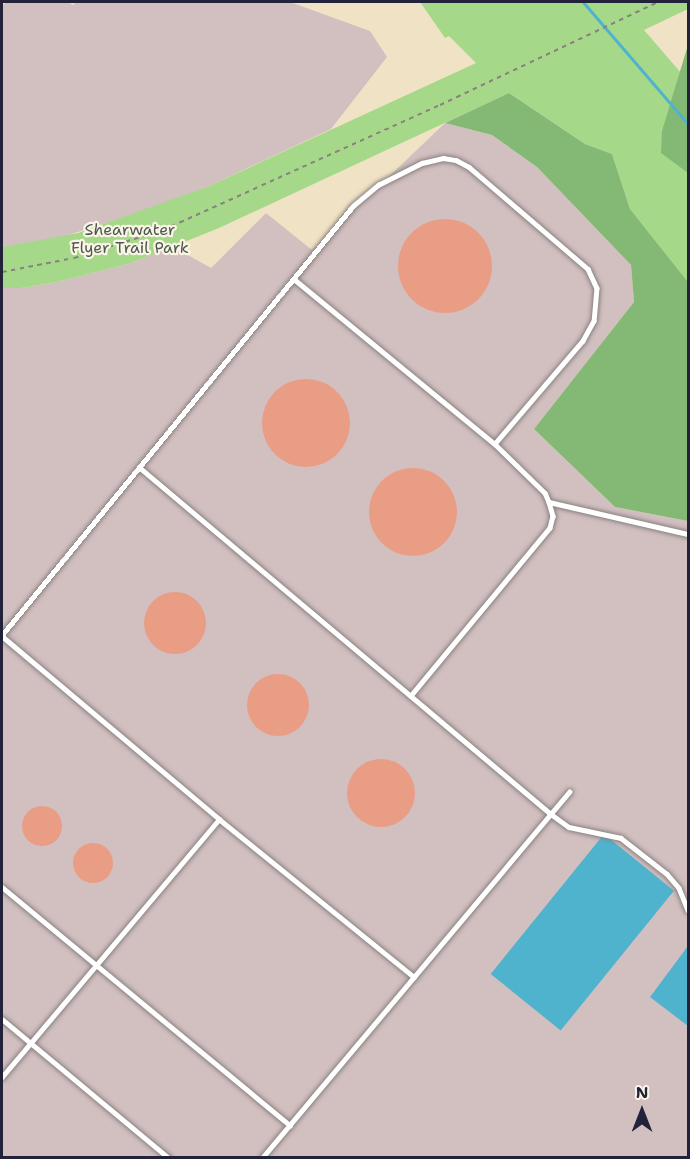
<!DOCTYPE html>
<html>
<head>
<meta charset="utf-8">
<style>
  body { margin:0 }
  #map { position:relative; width:690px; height:1159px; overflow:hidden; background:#f0e3c5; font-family:"Shantell Sans",sans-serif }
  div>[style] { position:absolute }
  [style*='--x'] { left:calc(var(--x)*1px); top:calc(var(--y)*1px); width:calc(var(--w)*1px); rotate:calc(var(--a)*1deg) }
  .industrial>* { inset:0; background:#d2bfc0 }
  .green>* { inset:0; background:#a5d989 }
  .forest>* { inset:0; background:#84b975 }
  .water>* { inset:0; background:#4fb3ce; transform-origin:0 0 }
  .stream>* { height:3px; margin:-1.5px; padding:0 1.5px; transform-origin:1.5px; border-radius:1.5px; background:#4fb3ce }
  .building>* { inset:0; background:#ea9d85 }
  .round { border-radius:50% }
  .path>* { height:1.5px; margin-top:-0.75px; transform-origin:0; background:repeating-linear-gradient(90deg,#898280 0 4.5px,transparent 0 9px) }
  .roads { filter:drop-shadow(0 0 2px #898280) drop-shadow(0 0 2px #898280) }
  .service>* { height:4.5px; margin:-2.25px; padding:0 2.25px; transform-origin:2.25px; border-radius:2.25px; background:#fff }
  span { translate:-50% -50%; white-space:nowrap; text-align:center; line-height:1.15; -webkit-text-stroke:4.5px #fcf5e5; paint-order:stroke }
  .park-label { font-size:16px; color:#495952 }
  .frame { position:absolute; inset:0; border:3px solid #22223b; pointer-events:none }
  .north { position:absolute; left:612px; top:1081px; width:60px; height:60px; -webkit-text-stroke:4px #fcf5e5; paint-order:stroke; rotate:0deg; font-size:16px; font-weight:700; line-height:24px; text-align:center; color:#22223b }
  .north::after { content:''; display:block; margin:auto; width:21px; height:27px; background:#22223b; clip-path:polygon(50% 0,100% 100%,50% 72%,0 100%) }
</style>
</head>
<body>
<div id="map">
  <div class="industrial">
    <i style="clip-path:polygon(6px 2px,68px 2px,73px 5px,76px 2px,290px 2px,370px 31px,387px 57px,331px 129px,207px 187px,147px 210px,59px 238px,2px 247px,2px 6px)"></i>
    <i style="clip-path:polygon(445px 123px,492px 135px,537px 167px,631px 265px,634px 302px,534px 429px,615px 507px,688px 521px,688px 1157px,2px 1158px,2px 288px,21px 288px,57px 282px,128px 264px,162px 251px,179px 250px,211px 268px,266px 213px,312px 250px)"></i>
  </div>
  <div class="green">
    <i style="clip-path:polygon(420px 2px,688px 2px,688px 9px,644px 30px,688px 81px,688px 282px,630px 209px,612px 154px,585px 144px,509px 93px,219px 228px,162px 251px,128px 264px,57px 282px,21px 288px,2px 288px,2px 247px,78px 233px,207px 187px,476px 63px,449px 36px,445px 38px)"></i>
  </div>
  <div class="forest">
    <i style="clip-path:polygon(688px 45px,688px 173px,661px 153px,662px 131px)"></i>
    <i style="clip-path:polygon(509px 93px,585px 144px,612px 154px,630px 209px,688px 282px,688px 521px,615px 507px,534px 429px,634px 302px,631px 265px,537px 167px,492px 135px,445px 123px)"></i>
  </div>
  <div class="water">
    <i style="left:604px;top:834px;width:90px;height:180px;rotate:39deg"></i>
    <i style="clip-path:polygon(688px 946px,688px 1026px,650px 997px)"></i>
  </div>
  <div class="stream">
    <i style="--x:583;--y:2;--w:161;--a:49.3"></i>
  </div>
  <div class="building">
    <i class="round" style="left:398px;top:219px;width:94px;height:94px"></i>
    <i class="round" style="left:262px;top:379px;width:88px;height:88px"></i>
    <i class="round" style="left:369px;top:468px;width:88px;height:88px"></i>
    <i class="round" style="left:144px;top:592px;width:62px;height:62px"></i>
    <i class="round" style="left:247px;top:674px;width:62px;height:62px"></i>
    <i class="round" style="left:347px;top:759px;width:68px;height:68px"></i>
    <i class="round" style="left:22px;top:806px;width:40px;height:40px"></i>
    <i class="round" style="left:73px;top:843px;width:40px;height:40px"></i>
  </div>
  <div class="path">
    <i style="--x:2;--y:272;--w:73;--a:-11"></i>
    <i style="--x:74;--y:258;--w:93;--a:-17.5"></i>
    <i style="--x:163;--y:230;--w:304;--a:-24.3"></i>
    <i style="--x:440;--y:105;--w:241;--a:-25.3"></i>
  </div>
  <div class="roads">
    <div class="service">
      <i style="--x:294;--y:279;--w:260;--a:39.4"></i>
      <i style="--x:495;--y:444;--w:70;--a:44.4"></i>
      <i style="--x:545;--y:493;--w:10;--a:66"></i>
      <i style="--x:549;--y:502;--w:15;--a:74"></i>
      <i style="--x:553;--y:516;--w:12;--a:104"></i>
      <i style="--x:550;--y:528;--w:218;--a:129.6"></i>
      <i style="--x:139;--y:467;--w:539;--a:40.11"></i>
      <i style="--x:551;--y:814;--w:22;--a:36"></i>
      <i style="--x:569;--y:827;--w:53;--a:11.9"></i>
      <i style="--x:621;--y:838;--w:58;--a:38"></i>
      <i style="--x:667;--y:874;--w:18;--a:49"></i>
      <i style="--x:679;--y:888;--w:24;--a:68"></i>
      <i style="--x:549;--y:502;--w:143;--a:13"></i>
      <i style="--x:2;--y:635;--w:554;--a:-50.71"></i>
      <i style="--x:353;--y:206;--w:33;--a:-40"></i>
      <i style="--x:378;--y:185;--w:49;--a:-26.6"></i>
      <i style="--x:422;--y:163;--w:22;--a:-13"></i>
      <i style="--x:443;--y:158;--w:13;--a:9"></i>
      <i style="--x:456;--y:160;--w:15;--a:28"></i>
      <i style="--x:469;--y:167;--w:157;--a:40.6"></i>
      <i style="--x:588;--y:269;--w:21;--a:65"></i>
      <i style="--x:597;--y:288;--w:33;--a:95"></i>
      <i style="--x:594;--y:321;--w:23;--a:119"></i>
      <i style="--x:583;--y:341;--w:135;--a:130.5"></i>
      <i style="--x:2;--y:636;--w:284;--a:40.1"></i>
      <i style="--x:219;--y:819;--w:251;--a:39"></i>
      <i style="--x:2;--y:887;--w:374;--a:39.6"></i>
      <i style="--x:2;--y:1019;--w:217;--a:39.8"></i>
      <i style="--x:2;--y:1077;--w:337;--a:-49.9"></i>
      <i style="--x:262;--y:1158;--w:478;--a:-50"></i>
    </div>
  </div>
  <div class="park-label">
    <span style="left:130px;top:239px">Shearwater<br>Flyer Trail Park</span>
  </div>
  <div class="frame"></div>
  <div class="north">N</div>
</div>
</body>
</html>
